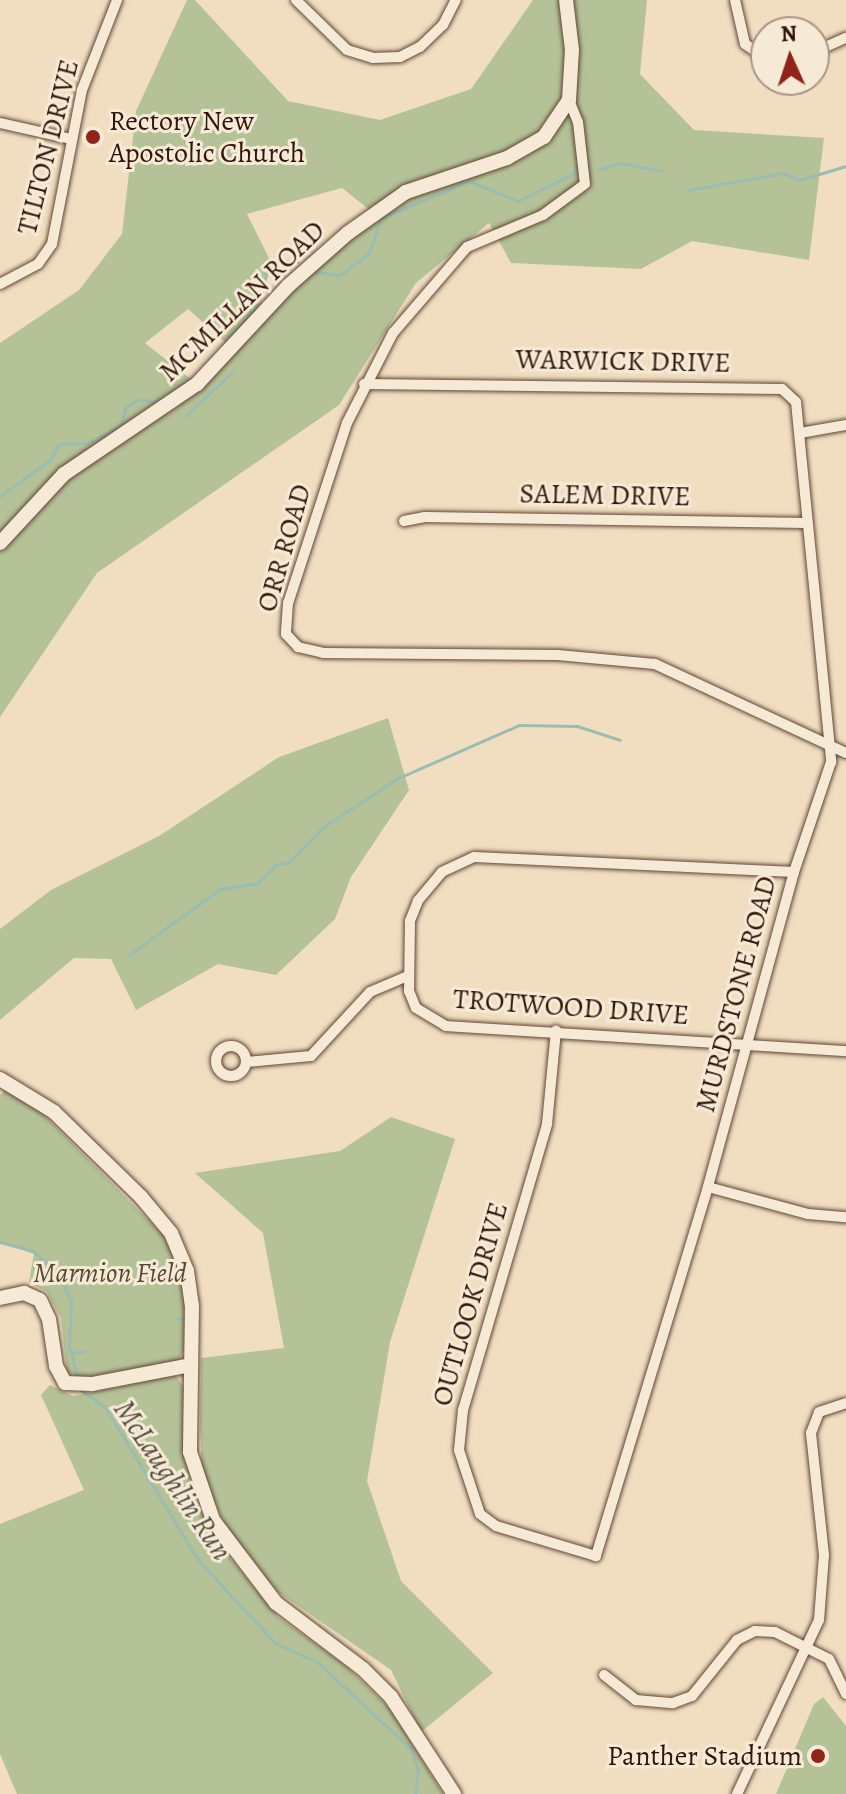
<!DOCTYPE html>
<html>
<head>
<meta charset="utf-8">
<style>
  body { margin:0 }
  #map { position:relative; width:846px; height:1794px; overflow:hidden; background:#f1dec1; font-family:Alegreya,serif }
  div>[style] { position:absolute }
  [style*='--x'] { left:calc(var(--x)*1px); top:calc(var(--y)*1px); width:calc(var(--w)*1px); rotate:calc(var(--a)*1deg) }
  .green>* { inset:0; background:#b5c297 }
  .stream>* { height:3px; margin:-1.5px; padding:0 1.5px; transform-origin:1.5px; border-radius:1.5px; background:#9bbcb1 }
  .roads { filter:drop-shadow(0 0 2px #604736) drop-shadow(0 0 2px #604736) }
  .street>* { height:10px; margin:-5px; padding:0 5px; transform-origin:5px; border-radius:5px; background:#f6ead7 }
  .street>.ring { margin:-5px; padding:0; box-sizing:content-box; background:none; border:10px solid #f6ead7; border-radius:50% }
  .secondary>* { height:14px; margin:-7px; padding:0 7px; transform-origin:7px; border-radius:7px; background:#f6ead7 }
  .dots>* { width:22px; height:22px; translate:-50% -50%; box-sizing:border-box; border:4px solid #f6ead7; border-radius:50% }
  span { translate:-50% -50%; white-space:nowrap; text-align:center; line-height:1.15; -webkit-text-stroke:6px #f6ead7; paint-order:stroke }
  .poi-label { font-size:28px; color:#301508 }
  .left { translate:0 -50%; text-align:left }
  .right { translate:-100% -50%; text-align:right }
  .street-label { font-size:28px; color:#301508 }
  .park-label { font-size:28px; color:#584933; font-style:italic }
  .water-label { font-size:30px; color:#554f43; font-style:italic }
  .north { position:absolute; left:750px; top:16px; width:80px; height:80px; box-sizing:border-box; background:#f6ead7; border:2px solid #a79584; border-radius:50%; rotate:357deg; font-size:22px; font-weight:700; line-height:32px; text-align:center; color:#301508 }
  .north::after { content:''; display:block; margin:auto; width:28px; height:36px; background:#8f2418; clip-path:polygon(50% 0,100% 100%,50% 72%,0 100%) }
</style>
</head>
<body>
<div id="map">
  <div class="green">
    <i style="clip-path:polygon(evenodd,187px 0,195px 0,288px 101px,380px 120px,471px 89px,533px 0,647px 0,640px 74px,694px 130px,824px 138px,809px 260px,692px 241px,641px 269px,511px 263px,489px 223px,416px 283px,339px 405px,97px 573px,0 717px,0 343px,79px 290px,122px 234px,136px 111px,187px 0,342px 188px,381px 219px,325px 253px,197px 384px,145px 343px,188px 309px,226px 343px,258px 304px,270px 260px,247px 214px,342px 188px)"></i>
    <i style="clip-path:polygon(388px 718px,409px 790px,351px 877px,335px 919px,276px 975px,218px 964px,136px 1010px,111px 959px,74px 958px,0 1020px,0 929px,51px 890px,159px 836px,279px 757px)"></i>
    <i style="clip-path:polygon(7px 1089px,32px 1103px,170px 1242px,184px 1285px,186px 1347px,178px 1362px,94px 1381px,67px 1372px,61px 1318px,47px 1292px,29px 1282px,34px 1254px,0 1242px,0 1095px)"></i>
    <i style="clip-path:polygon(391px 1117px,455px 1139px,390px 1342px,367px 1481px,401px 1581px,493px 1673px,421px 1732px,391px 1670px,278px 1592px,228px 1532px,202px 1473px,200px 1425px,201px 1358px,284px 1348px,263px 1233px,195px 1173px,340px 1151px)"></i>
    <i style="clip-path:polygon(176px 1375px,185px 1390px,190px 1490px,223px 1549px,278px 1617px,346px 1666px,390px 1709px,443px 1794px,17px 1794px,0 1754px,0 1524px,84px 1490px,41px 1395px,50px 1385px,73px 1396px)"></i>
    <i style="clip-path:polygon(823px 1697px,846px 1726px,846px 1794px,776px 1794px,814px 1704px)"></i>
  </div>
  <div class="stream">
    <i style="--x:600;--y:169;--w:21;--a:-17"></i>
    <i style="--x:620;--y:163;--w:43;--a:10.8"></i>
    <i style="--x:688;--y:190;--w:97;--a:-10.1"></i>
    <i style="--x:783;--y:173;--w:17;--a:24"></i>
    <i style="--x:799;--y:180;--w:49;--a:-16.6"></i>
    <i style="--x:315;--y:272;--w:25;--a:7"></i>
    <i style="--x:340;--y:275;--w:36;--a:-37"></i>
    <i style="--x:369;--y:253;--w:37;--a:-71"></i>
    <i style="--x:381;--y:218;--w:95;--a:-22.8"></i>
    <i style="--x:469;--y:181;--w:53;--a:22.2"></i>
    <i style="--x:518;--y:201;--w:66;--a:-26.2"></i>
    <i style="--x:226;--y:343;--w:50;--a:-50.6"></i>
    <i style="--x:258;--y:304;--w:46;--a:-74.7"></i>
    <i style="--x:270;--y:260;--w:28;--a:4"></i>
    <i style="--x:186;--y:416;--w:64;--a:-43.7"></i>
    <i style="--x:0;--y:496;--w:62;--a:-35.8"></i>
    <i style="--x:50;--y:460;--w:18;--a:-61"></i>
    <i style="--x:59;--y:444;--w:29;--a:-2"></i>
    <i style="--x:88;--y:443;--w:37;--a:-27"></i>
    <i style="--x:121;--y:426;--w:18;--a:-77"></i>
    <i style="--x:125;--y:408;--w:17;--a:-33"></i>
    <i style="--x:139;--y:399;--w:22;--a:10"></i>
    <i style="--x:129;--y:955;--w:112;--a:-36"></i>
    <i style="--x:220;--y:889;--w:38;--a:-9"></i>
    <i style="--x:258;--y:883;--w:25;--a:-45"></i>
    <i style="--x:276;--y:865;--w:13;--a:-13"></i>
    <i style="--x:289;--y:862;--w:49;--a:-45.8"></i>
    <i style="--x:323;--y:827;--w:87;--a:-33.3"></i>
    <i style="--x:396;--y:779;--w:134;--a:-23.7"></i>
    <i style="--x:519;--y:725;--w:58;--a:1"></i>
    <i style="--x:577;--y:726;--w:45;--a:18"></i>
    <i style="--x:0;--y:1242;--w:34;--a:15"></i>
    <i style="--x:33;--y:1251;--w:33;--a:43"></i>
    <i style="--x:57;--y:1273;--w:30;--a:63"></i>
    <i style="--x:71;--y:1300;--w:46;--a:92.5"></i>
    <i style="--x:69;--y:1346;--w:34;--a:75"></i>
    <i style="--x:176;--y:1319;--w:11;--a:-5"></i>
    <i style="--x:72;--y:1353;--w:12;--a:-9"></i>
    <i style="--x:81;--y:1390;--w:29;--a:35"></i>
    <i style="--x:105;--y:1407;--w:179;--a:58.7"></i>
    <i style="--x:198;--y:1560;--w:113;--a:47.1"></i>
    <i style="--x:275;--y:1643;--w:46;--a:24.3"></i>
    <i style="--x:317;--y:1662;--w:128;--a:42.8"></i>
    <i style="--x:411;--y:1749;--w:22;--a:72"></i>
    <i style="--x:418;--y:1770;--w:24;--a:97"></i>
  </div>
  <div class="roads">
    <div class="street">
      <i style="--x:296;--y:0;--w:71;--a:44.4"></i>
      <i style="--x:347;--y:50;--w:27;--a:17"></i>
      <i style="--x:373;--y:58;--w:27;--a:-2"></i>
      <i style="--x:400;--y:57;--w:22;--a:-27"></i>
      <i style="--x:420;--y:47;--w:32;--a:-44"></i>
      <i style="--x:443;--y:25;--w:28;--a:-63"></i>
      <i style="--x:735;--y:0;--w:45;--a:77.2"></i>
      <i style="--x:745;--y:44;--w:25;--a:34"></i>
      <i style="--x:814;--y:52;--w:35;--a:-24"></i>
      <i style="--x:569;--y:100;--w:24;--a:68"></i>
      <i style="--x:578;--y:122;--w:62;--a:83.6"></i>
      <i style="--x:585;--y:184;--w:52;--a:143.6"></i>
      <i style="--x:543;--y:215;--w:82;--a:157.2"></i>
      <i style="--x:467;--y:247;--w:113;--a:130.7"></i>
      <i style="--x:393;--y:333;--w:101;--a:117.1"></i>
      <i style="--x:347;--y:423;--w:189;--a:108.1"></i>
      <i style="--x:288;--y:603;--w:31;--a:94"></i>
      <i style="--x:286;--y:634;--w:18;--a:47"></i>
      <i style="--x:298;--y:647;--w:26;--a:13"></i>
      <i style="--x:323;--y:653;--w:235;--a:0.5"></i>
      <i style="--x:558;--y:655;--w:97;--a:5.3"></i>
      <i style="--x:655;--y:664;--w:211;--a:25"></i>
      <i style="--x:0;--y:123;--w:73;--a:12.7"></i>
      <i style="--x:0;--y:284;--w:43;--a:-27.8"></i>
      <i style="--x:38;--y:264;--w:24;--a:-55"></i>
      <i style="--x:52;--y:244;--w:157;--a:-79"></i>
      <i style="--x:82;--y:90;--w:97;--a:-68.7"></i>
      <i style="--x:364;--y:384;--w:418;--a:0.7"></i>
      <i style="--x:782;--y:389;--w:19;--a:43"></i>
      <i style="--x:796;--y:402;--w:362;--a:84.4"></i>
      <i style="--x:831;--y:762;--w:116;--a:108.6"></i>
      <i style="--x:794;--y:872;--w:327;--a:105.3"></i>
      <i style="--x:708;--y:1187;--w:386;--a:106.9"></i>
      <i style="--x:596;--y:1556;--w:104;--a:-163.3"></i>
      <i style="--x:496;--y:1526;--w:20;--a:-143"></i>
      <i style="--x:480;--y:1514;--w:67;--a:-108.2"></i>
      <i style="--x:459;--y:1450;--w:40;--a:-84.3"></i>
      <i style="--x:463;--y:1410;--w:298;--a:-73.6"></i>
      <i style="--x:547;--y:1124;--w:94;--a:-84.5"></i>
      <i style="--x:800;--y:433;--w:47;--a:-9.9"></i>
      <i style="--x:404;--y:521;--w:21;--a:-11"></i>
      <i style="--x:425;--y:517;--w:382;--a:0.9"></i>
      <i style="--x:794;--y:872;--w:320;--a:-177.3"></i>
      <i style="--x:474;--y:857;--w:35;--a:155"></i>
      <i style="--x:442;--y:872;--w:38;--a:130"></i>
      <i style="--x:418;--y:901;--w:22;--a:112"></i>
      <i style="--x:410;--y:921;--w:70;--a:90.8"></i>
      <i style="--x:409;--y:991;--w:18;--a:68"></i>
      <i style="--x:416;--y:1008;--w:35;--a:31"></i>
      <i style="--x:446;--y:1026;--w:401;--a:3.6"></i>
      <i class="ring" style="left:216px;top:1046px;width:20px;height:20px"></i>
      <i style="--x:247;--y:1062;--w:64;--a:-5.4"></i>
      <i style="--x:311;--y:1056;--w:87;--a:-47.3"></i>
      <i style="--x:370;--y:992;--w:39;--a:-23"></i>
      <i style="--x:708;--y:1187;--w:104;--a:15.1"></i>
      <i style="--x:808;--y:1214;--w:38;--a:5"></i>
      <i style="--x:604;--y:1675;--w:41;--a:38"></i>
      <i style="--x:636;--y:1700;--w:37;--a:5"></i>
      <i style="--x:673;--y:1703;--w:20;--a:-20"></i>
      <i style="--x:692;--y:1696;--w:72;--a:-51.2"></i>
      <i style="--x:737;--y:1640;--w:20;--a:-27"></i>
      <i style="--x:755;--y:1631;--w:20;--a:3"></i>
      <i style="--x:775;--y:1632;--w:60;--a:26.6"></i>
      <i style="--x:829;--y:1659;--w:39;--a:64"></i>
      <i style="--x:737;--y:1794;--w:192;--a:-64.8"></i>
      <i style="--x:819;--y:1620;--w:65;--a:-85.6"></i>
      <i style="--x:824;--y:1555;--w:123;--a:-96.1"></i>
      <i style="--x:811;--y:1433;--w:22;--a:-69"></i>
      <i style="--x:819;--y:1412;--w:28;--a:-18"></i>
    </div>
    <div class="secondary">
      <i style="--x:0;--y:543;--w:94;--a:-47.2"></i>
      <i style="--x:64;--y:474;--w:161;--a:-34.1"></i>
      <i style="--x:197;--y:384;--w:134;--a:-47.1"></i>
      <i style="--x:288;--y:286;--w:80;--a:-41.5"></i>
      <i style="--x:348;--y:233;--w:71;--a:-35.3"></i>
      <i style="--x:406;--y:192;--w:107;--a:-18.6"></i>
      <i style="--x:507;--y:158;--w:43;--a:-29.6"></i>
      <i style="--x:544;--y:137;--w:45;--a:-56"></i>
      <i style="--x:569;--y:100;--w:50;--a:-86.6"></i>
      <i style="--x:572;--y:50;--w:50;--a:-96.8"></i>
      <i style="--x:0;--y:1079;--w:63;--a:31.4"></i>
      <i style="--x:54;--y:1112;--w:122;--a:44.3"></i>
      <i style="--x:141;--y:1197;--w:47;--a:50.2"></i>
      <i style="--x:171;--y:1233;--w:41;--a:67.2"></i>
      <i style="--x:187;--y:1271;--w:34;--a:82"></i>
      <i style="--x:192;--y:1305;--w:147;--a:90.8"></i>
      <i style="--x:190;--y:1452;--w:72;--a:71.3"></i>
      <i style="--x:213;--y:1520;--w:104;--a:52.8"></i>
      <i style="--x:276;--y:1603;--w:109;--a:37.2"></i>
      <i style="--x:363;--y:1669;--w:40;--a:45"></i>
      <i style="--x:391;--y:1697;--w:116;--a:57"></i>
      <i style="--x:0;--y:1298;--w:25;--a:-12"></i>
      <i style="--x:24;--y:1293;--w:17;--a:24"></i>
      <i style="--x:40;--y:1300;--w:21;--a:65"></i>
      <i style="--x:49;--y:1319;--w:48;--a:81.5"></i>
      <i style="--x:56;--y:1366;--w:19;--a:62"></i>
      <i style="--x:65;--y:1383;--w:27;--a:2"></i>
      <i style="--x:92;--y:1384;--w:101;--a:-10.9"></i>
    </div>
  </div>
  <div class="dots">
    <i style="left:93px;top:137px;background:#8f2418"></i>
    <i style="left:818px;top:1756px;background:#8f2418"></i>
  </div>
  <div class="poi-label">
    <span class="left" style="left:109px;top:137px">Rectory New<br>Apostolic Church</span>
    <span class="right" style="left:802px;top:1756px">Panther Stadium</span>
  </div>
  <div class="street-label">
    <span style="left:48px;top:147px;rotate:-76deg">TILTON DRIVE</span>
    <span style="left:242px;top:301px;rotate:-44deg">MCMILLAN ROAD</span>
    <span style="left:623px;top:361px;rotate:1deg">WARWICK DRIVE</span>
    <span style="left:605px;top:495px;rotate:1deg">SALEM DRIVE</span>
    <span style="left:284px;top:548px;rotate:-74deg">ORR ROAD</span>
    <span style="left:736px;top:994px;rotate:-75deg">MURDSTONE ROAD</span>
    <span style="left:571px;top:1007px;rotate:4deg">TROTWOOD DRIVE</span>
    <span style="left:470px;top:1304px;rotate:-74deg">OUTLOOK DRIVE</span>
  </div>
  <div class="park-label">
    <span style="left:110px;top:1273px">Marmion Field</span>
  </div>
  <div class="water-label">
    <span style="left:173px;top:1480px;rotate:56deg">McLaughlin Run</span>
  </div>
  <div class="north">N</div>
</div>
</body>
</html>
